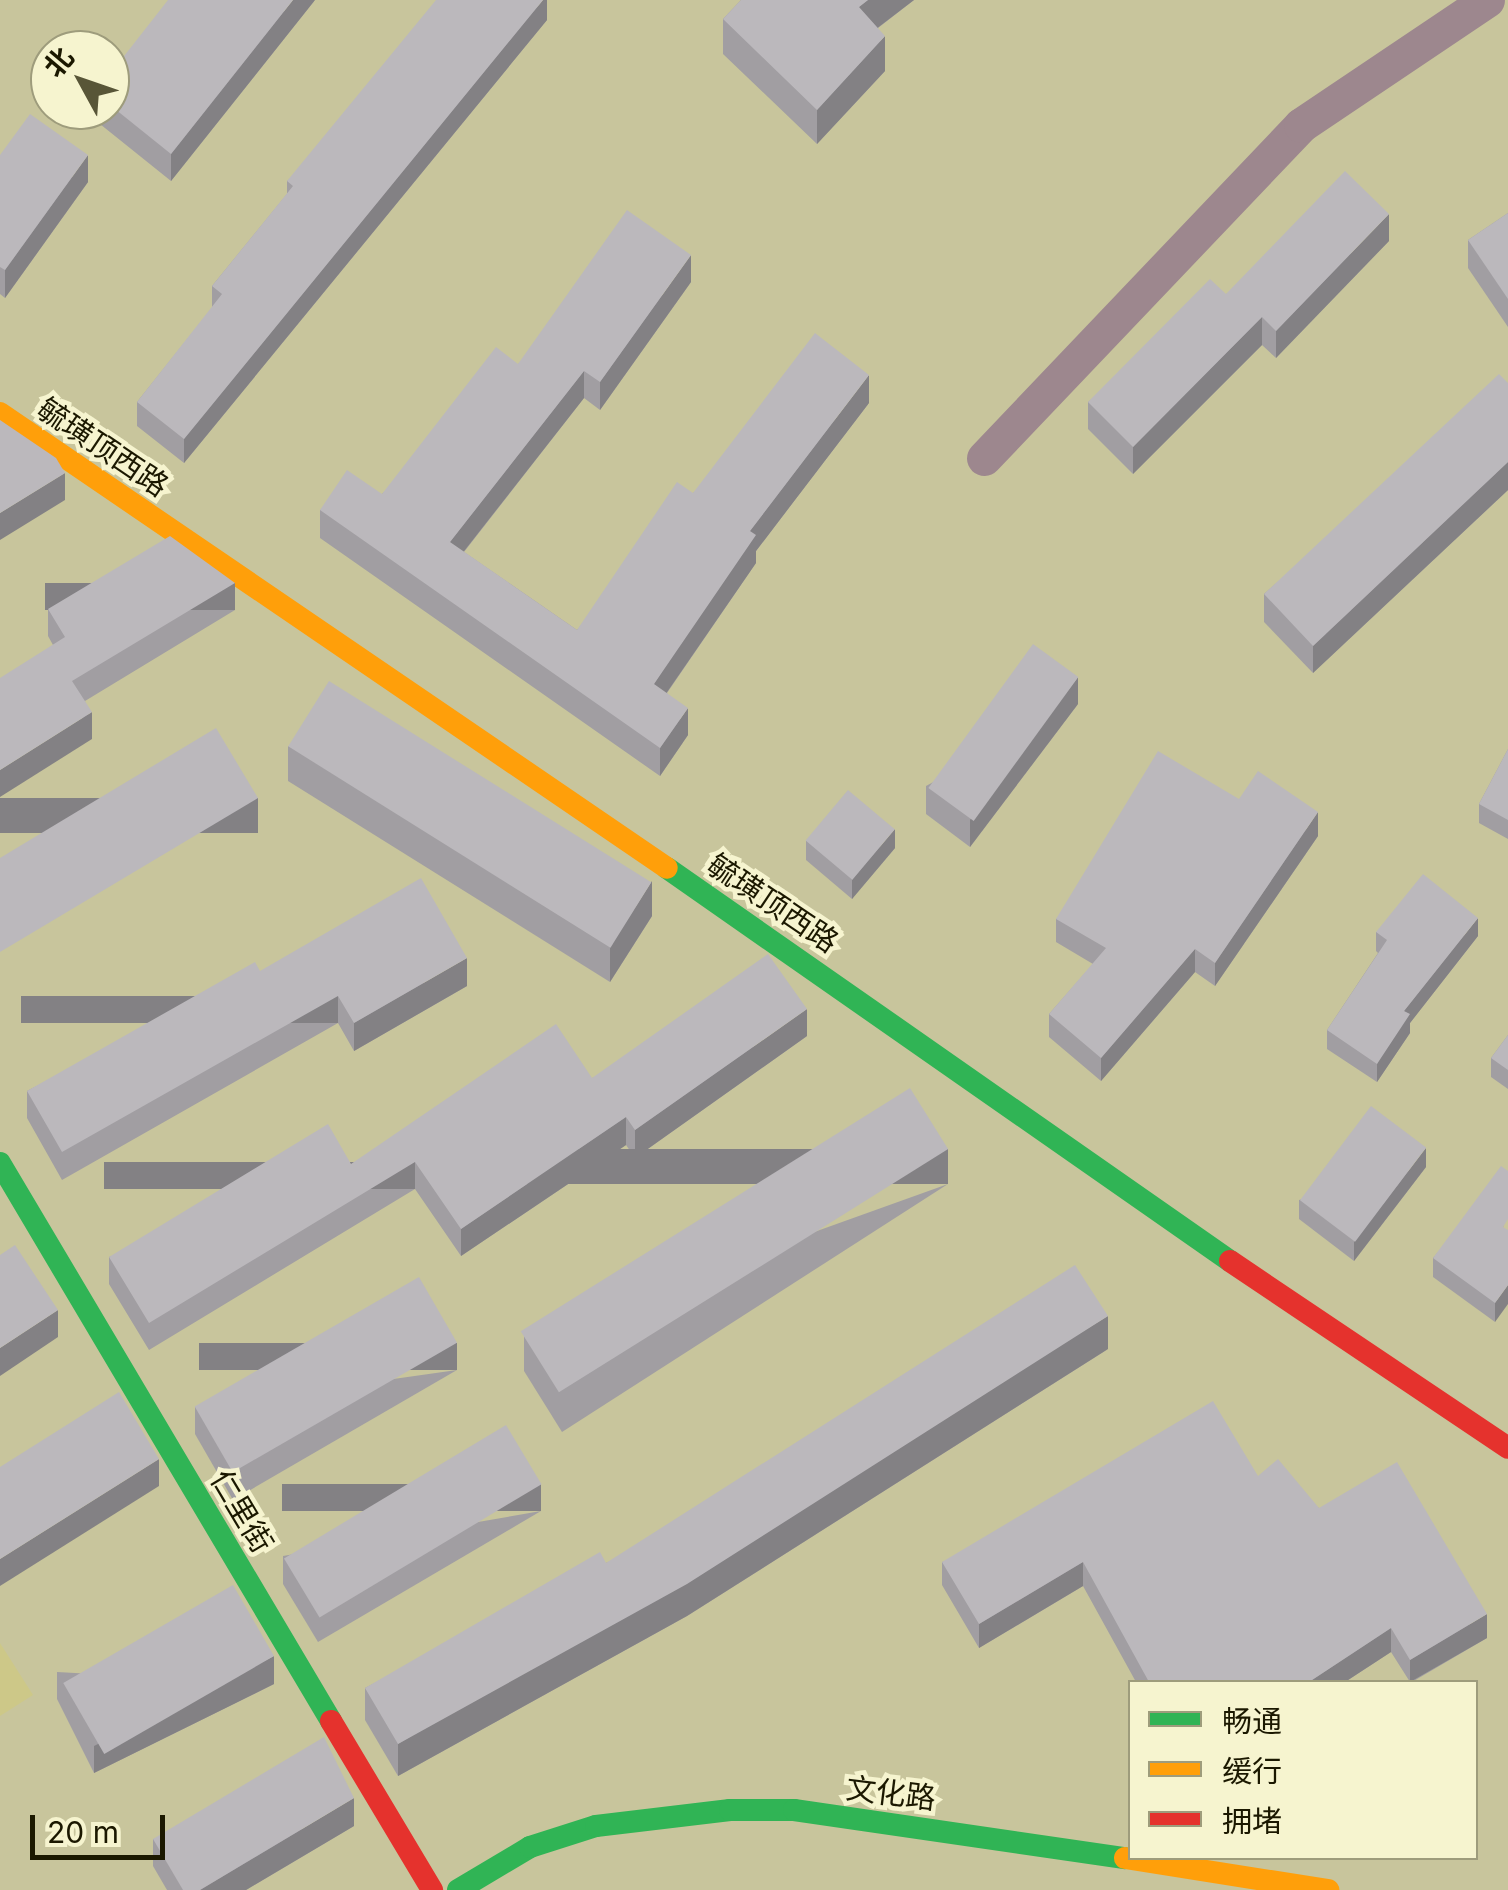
<!DOCTYPE html>
<html>
<head>
<meta charset="utf-8">
<style>
  body { margin:0 }
  #map { position:relative; width:1508px; height:1890px; overflow:hidden; background:#c8c59c; font-family:Inter,"Noto Sans SC",sans-serif }
  div>[style] { position:absolute }
  [style*='--x'] { left:calc(var(--x)*1px); top:calc(var(--y)*1px); width:calc(var(--w)*1px); rotate:calc(var(--a)*1deg) }
  .built>* { inset:0; background:#cdc888 }
  .street>* { height:35px; margin:-17.5px; padding:0 17.5px; transform-origin:17.5px; border-radius:17.5px; background:#9d878e }
  .fast>* { height:22px; margin:-11px; padding:0 11px; transform-origin:11px; border-radius:11px; background:#30b455 }
  .slow>* { height:22px; margin:-11px; padding:0 11px; transform-origin:11px; border-radius:11px; background:#ff9f0a }
  .jam>* { height:22px; margin:-11px; padding:0 11px; transform-origin:11px; border-radius:11px; background:#e5322d }
  .wall>* { inset:0; background:#a19ea2 }
  .shaded-wall>* { inset:0; background:#838184; transform-origin:0 0 }
  .building>* { inset:0; background:#bbb8bc; transform-origin:0 0 }
  span { translate:-50% -50%; white-space:nowrap; text-align:center; line-height:1.15; -webkit-text-stroke:9px #f6f4cf; paint-order:stroke }
  .street-label { font-size:30px; color:#1b1800 }
  .legend { position:absolute; left:1128px; top:1680px; width:350px; height:180px; box-sizing:border-box; background:#f6f4cf; border:2px solid #9e9c7c; margin:0; padding:12px 18px; list-style:none; font-size:30px; color:#1b1800 }
  .legend li { display:flex; align-items:center; gap:20px; height:50px }
  .legend b { width:50px; border:2px solid #9e9c7c }
  .north { position:absolute; left:30px; top:30px; width:100px; height:100px; box-sizing:border-box; background:#f6f4cf; border:2px solid #9e9c7c; border-radius:50%; rotate:310deg; font-size:28px; font-weight:700; line-height:40px; text-align:center; color:#1b1800 }
  .north::after { content:''; display:block; margin:auto; width:35px; height:45px; background:#585537; clip-path:polygon(50% 0,100% 100%,50% 72%,0 100%) }
  .scale { position:absolute; left:30px; top:1815px; width:135px; height:45px; box-sizing:border-box; border:5px solid #1b1800; border-top:0; padding-left:12px; font-size:30px; line-height:35px; white-space:nowrap; color:#1b1800; -webkit-text-stroke:8px #f6f4cf; paint-order:stroke }
</style>
</head>
<body>
<div id="map">
  <div class="built">
    <i style="clip-path:polygon(0 1643px,33px 1695px,0 1716px)"></i>
  </div>
  <div class="street">
    <i style="--x:984;--y:458;--w:460;--a:-46.4"></i>
    <i style="--x:1301;--y:125;--w:224;--a:-33.9"></i>
  </div>
  <div class="fast">
    <i style="--x:667;--y:868;--w:687;--a:34.92"></i>
    <i style="--x:0;--y:1163;--w:649;--a:59.32"></i>
    <i style="--x:458;--y:1890;--w:84;--a:-30.8"></i>
    <i style="--x:530;--y:1847;--w:69;--a:-17.7"></i>
    <i style="--x:596;--y:1826;--w:135;--a:-6.8"></i>
    <i style="--x:730;--y:1810;--w:64;--a:0"></i>
    <i style="--x:794;--y:1810;--w:334;--a:8.3"></i>
  </div>
  <div class="slow">
    <i style="--x:0;--y:413;--w:807;--a:34.3"></i>
    <i style="--x:1125;--y:1858;--w:206;--a:9"></i>
  </div>
  <div class="jam">
    <i style="--x:1230;--y:1261;--w:335;--a:33.9"></i>
    <i style="--x:331;--y:1721;--w:197;--a:59.1"></i>
  </div>
  <div class="wall">
    <i style="clip-path:polygon(315px 0,171px 181px,95px 120px,95px 110px,110px 110px,110px 74px)"></i>
    <i style="clip-path:polygon(547px 0,547px 20px,184px 463px,137px 426px,137px 402px,212px 308px,212px 286px,287px 194px,287px 181px)"></i>
    <i style="clip-path:polygon(741px 0,914px 0,878px 28px,885px 71px,817px 144px,723px 54px,723px 19px)"></i>
    <i style="clip-path:polygon(0 155px,88px 182px,5px 298px,0 294px)"></i>
    <i style="clip-path:polygon(1508px 213px,1508px 327px,1468px 268px,1468px 240px)"></i>
    <i style="clip-path:polygon(1389px 241px,1276px 358px,1262px 345px,1133px 474px,1088px 429px,1088px 402px,1226px 294px)"></i>
    <i style="clip-path:polygon(691px 282px,600px 410px,584px 398px,464px 552px,577px 630px,693px 493px,869px 403px,756px 551px,756px 563px,667px 693px,688px 735px,660px 776px,320px 538px,320px 510px,382px 494px,518px 364px)"></i>
    <i style="clip-path:polygon(1508px 383px,1508px 490px,1313px 673px,1264px 622px,1264px 594px)"></i>
    <i style="clip-path:polygon(48px 609px,235px 610px,85px 701px,92px 739px,53px 645px,48px 636px)"></i>
    <i style="clip-path:polygon(1078px 704px,970px 847px,926px 814px,926px 786px)"></i>
    <i style="clip-path:polygon(288px 746px,652px 916px,610px 982px,288px 781px)"></i>
    <i style="clip-path:polygon(1508px 749px,1508px 839px,1479px 823px,1479px 804px)"></i>
    <i style="clip-path:polygon(1239px 799px,1318px 836px,1215px 986px,1195px 972px,1101px 1081px,1049px 1037px,1049px 1014px,1093px 964px,1056px 942px,1056px 919px)"></i>
    <i style="clip-path:polygon(806px 841px,895px 848px,852px 899px,806px 860px)"></i>
    <i style="clip-path:polygon(1376px 932px,1478px 936px,1410px 1023px,1410px 1033px,1377px 1082px,1327px 1049px,1327px 1030px,1378px 953px,1376px 951px)"></i>
    <i style="clip-path:polygon(260px 971px,467px 986px,354px 1051px,338px 1023px,62px 1180px,27px 1118px,27px 1091px)"></i>
    <i style="clip-path:polygon(1508px 1035px,1508px 1089px,1491px 1077px,1491px 1058px)"></i>
    <i style="clip-path:polygon(807px 1036px,635px 1158px,626px 1145px,461px 1256px,415px 1189px,149px 1350px,109px 1284px,109px 1257px,351px 1164px,592px 1078px)"></i>
    <i style="clip-path:polygon(1426px 1167px,1354px 1261px,1299px 1219px,1299px 1200px)"></i>
    <i style="clip-path:polygon(1508px 1171px,1495px 1322px,1433px 1277px,1433px 1258px)"></i>
    <i style="clip-path:polygon(948px 1184px,562px 1432px,524px 1371px,524px 1336px)"></i>
    <i style="clip-path:polygon(1108px 1349px,687px 1616px,398px 1776px,365px 1720px,365px 1688px,606px 1563px)"></i>
    <i style="clip-path:polygon(457px 1370px,233px 1500px,195px 1434px,195px 1407px)"></i>
    <i style="clip-path:polygon(1258px 1476px,1319px 1508px,1487px 1638px,1412px 1682px,1410px 1682px,1391px 1652px,1345px 1682px,1136px 1682px,1083px 1586px,979px 1648px,942px 1585px,942px 1562px)"></i>
    <i style="clip-path:polygon(541px 1511px,318px 1642px,283px 1584px,283px 1556px)"></i>
    <i style="clip-path:polygon(57px 1672px,274px 1684px,94px 1773px,57px 1699px)"></i>
    <i style="clip-path:polygon(354px 1826px,246px 1890px,167px 1890px,153px 1866px,153px 1839px)"></i>
  </div>
  <div class="shaded-wall">
    <i style="clip-path:polygon(293px 0,315px 0,171px 181px,171px 154px)"></i>
    <i style="clip-path:polygon(543px 0,547px 0,547px 20px,184px 463px,184px 439px)"></i>
    <i style="clip-path:polygon(868px 0,914px 0,859px 42px,859px 7px)"></i>
    <i style="clip-path:polygon(885px 36px,885px 71px,817px 144px,817px 110px)"></i>
    <i style="clip-path:polygon(88px 155px,88px 182px,5px 298px,5px 270px)"></i>
    <i style="clip-path:polygon(1389px 214px,1389px 241px,1276px 358px,1276px 331px)"></i>
    <i style="clip-path:polygon(691px 255px,691px 282px,600px 410px,600px 382px)"></i>
    <i style="clip-path:polygon(1262px 317px,1262px 345px,1133px 474px,1133px 447px)"></i>
    <i style="clip-path:polygon(584px 371px,584px 398px,450px 569px,450px 542px)"></i>
    <i style="clip-path:polygon(869px 375px,869px 403px,756px 551px,756px 563px,654px 711px,654px 684px,750px 531px)"></i>
    <i style="clip-path:polygon(1508px 462px,1508px 490px,1313px 673px,1313px 646px)"></i>
    <i style="clip-path:polygon(65px 473px,65px 500px,0 540px,0 513px)"></i>
    <i style="left:235px;top:583px;width:27px;height:190px;rotate:90deg"></i>
    <i style="clip-path:polygon(1078px 677px,1078px 704px,970px 847px,970px 820px)"></i>
    <i style="clip-path:polygon(688px 708px,688px 735px,660px 776px,660px 748px)"></i>
    <i style="clip-path:polygon(92px 712px,92px 739px,0 797px,0 770px)"></i>
    <i style="left:258px;top:798px;width:35px;height:300px;rotate:90deg"></i>
    <i style="clip-path:polygon(1318px 812px,1318px 836px,1215px 986px,1215px 963px)"></i>
    <i style="clip-path:polygon(895px 829px,895px 848px,852px 899px,852px 880px)"></i>
    <i style="clip-path:polygon(652px 881px,652px 916px,610px 982px,610px 947px)"></i>
    <i style="clip-path:polygon(1478px 918px,1478px 936px,1410px 1023px,1410px 1033px,1377px 1082px,1377px 1064px,1404px 1011px)"></i>
    <i style="clip-path:polygon(1195px 949px,1195px 972px,1101px 1081px,1101px 1058px)"></i>
    <i style="clip-path:polygon(467px 958px,467px 986px,354px 1051px,354px 1023px)"></i>
    <i style="left:338px;top:996px;width:27px;height:317px;rotate:90deg"></i>
    <i style="clip-path:polygon(807px 1009px,807px 1036px,635px 1158px,635px 1130px)"></i>
    <i style="clip-path:polygon(626px 1117px,626px 1145px,461px 1256px,461px 1229px)"></i>
    <i style="clip-path:polygon(1426px 1148px,1426px 1167px,1354px 1261px,1354px 1242px)"></i>
    <i style="left:948px;top:1149px;width:35px;height:459px;rotate:90deg"></i>
    <i style="left:415px;top:1162px;width:27px;height:311px;rotate:90deg"></i>
    <i style="clip-path:polygon(1508px 1285px,1508px 1304px,1495px 1322px,1495px 1303px)"></i>
    <i style="clip-path:polygon(58px 1310px,58px 1337px,0 1376px,0 1348px)"></i>
    <i style="clip-path:polygon(1108px 1316px,1108px 1349px,687px 1616px,398px 1776px,398px 1744px)"></i>
    <i style="left:457px;top:1343px;width:27px;height:258px;rotate:90deg"></i>
    <i style="clip-path:polygon(159px 1459px,159px 1486px,0 1586px,0 1559px)"></i>
    <i style="left:541px;top:1484px;width:27px;height:259px;rotate:90deg"></i>
    <i style="clip-path:polygon(1083px 1562px,1083px 1586px,979px 1648px,979px 1624px)"></i>
    <i style="clip-path:polygon(1487px 1614px,1487px 1638px,1410px 1682px,1410px 1660px)"></i>
    <i style="clip-path:polygon(1391px 1628px,1391px 1652px,1345px 1682px,1309px 1682px)"></i>
    <i style="clip-path:polygon(274px 1656px,274px 1684px,94px 1773px,94px 1746px)"></i>
    <i style="clip-path:polygon(354px 1798px,354px 1826px,246px 1890px,200px 1890px)"></i>
  </div>
  <div class="building">
    <i style="clip-path:polygon(168px 0,293px 0,171px 154px,110px 105px,110px 74px)"></i>
    <i style="clip-path:polygon(436px 0,543px 0,184px 439px,137px 402px,222px 294px,212px 286px,293px 186px,287px 181px)"></i>
    <i style="clip-path:polygon(741px 0,868px 0,859px 7px,885px 36px,817px 110px,723px 19px)"></i>
    <i style="clip-path:polygon(30px 114px,88px 155px,5px 270px,0 267px,0 155px)"></i>
    <i style="clip-path:polygon(1345px 171px,1389px 214px,1276px 331px,1262px 317px,1133px 447px,1088px 402px,1210px 279px,1226px 294px)"></i>
    <i style="clip-path:polygon(627px 210px,691px 255px,600px 382px,584px 371px,450px 542px,577px 630px,677px 482px,693px 493px,815px 333px,869px 375px,750px 531px,756px 535px,654px 684px,688px 708px,660px 748px,320px 510px,347px 470px,382px 494px,496px 347px,518px 364px)"></i>
    <i style="clip-path:polygon(1508px 213px,1508px 299px,1468px 240px)"></i>
    <i style="clip-path:polygon(1499px 374px,1508px 383px,1508px 462px,1313px 646px,1264px 594px)"></i>
    <i style="clip-path:polygon(0 420px,56px 458px,65px 473px,0 513px)"></i>
    <i style="clip-path:polygon(170px 536px,235px 583px,72px 681px,92px 712px,0 770px,0 678px,65px 637px,48px 609px)"></i>
    <i style="left:1033px;top:644px;width:56px;height:178px;rotate:36deg"></i>
    <i style="left:329px;top:681px;width:380px;height:77px;rotate:32deg"></i>
    <i style="clip-path:polygon(216px 728px,258px 798px,0 952px,0 858px)"></i>
    <i style="clip-path:polygon(1508px 749px,1508px 820px,1479px 804px)"></i>
    <i style="clip-path:polygon(1158px 751px,1239px 799px,1258px 771px,1318px 812px,1215px 963px,1195px 949px,1101px 1058px,1049px 1014px,1106px 948px,1056px 919px)"></i>
    <i style="left:848px;top:790px;width:61px;height:66px;rotate:40deg"></i>
    <i style="clip-path:polygon(1423px 874px,1478px 918px,1404px 1011px,1410px 1014px,1377px 1064px,1327px 1030px,1387px 940px,1376px 932px)"></i>
    <i style="clip-path:polygon(421px 878px,467px 958px,354px 1023px,338px 996px,62px 1152px,27px 1091px,255px 962px,260px 971px)"></i>
    <i style="clip-path:polygon(768px 954px,807px 1009px,635px 1130px,626px 1117px,461px 1229px,415px 1162px,149px 1323px,109px 1257px,328px 1124px,351px 1164px,556px 1024px,592px 1078px)"></i>
    <i style="clip-path:polygon(1508px 1035px,1508px 1070px,1491px 1058px)"></i>
    <i style="left:910px;top:1088px;width:72px;height:459px;rotate:58deg"></i>
    <i style="left:1371px;top:1106px;width:69px;height:118px;rotate:37deg"></i>
    <i style="clip-path:polygon(1501px 1166px,1508px 1171px,1508px 1219px,1503px 1227px,1508px 1230px,1508px 1285px,1495px 1303px,1433px 1258px)"></i>
    <i style="clip-path:polygon(15px 1245px,58px 1310px,0 1348px,0 1255px)"></i>
    <i style="clip-path:polygon(1075px 1265px,1108px 1316px,687px 1584px,398px 1744px,365px 1688px,600px 1552px,606px 1563px)"></i>
    <i style="left:419px;top:1277px;width:76px;height:259px;rotate:60deg"></i>
    <i style="clip-path:polygon(119px 1392px,159px 1459px,0 1559px,0 1467px)"></i>
    <i style="clip-path:polygon(1213px 1401px,1258px 1476px,1278px 1459px,1319px 1508px,1397px 1462px,1487px 1614px,1410px 1660px,1391px 1628px,1309px 1682px,1149px 1682px,1083px 1562px,979px 1624px,942px 1562px)"></i>
    <i style="left:506px;top:1425px;width:69px;height:259px;rotate:59deg"></i>
    <i style="left:233px;top:1585px;width:82px;height:196px;rotate:60deg"></i>
    <i style="clip-path:polygon(324px 1737px,354px 1798px,200px 1890px,183px 1890px,153px 1839px)"></i>
  </div>
  <div class="street-label">
    <span style="left:103px;top:447px;rotate:34deg">毓璜顶西路</span>
    <span style="left:773px;top:903px;rotate:34deg">毓璜顶西路</span>
    <span style="left:242px;top:1511px;rotate:59deg">仁里街</span>
    <span style="left:891px;top:1793px;rotate:7deg">文化路</span>
  </div>
  <ul class="legend">
  <li><b style="height:12px;background:#30b455"></b>畅通</li>
  <li><b style="height:12px;background:#ff9f0a"></b>缓行</li>
  <li><b style="height:12px;background:#e5322d"></b>拥堵</li>
  </ul>
  <div class="north">北</div>
  <div class="scale">20 m</div>
</div>
</body>
</html>
